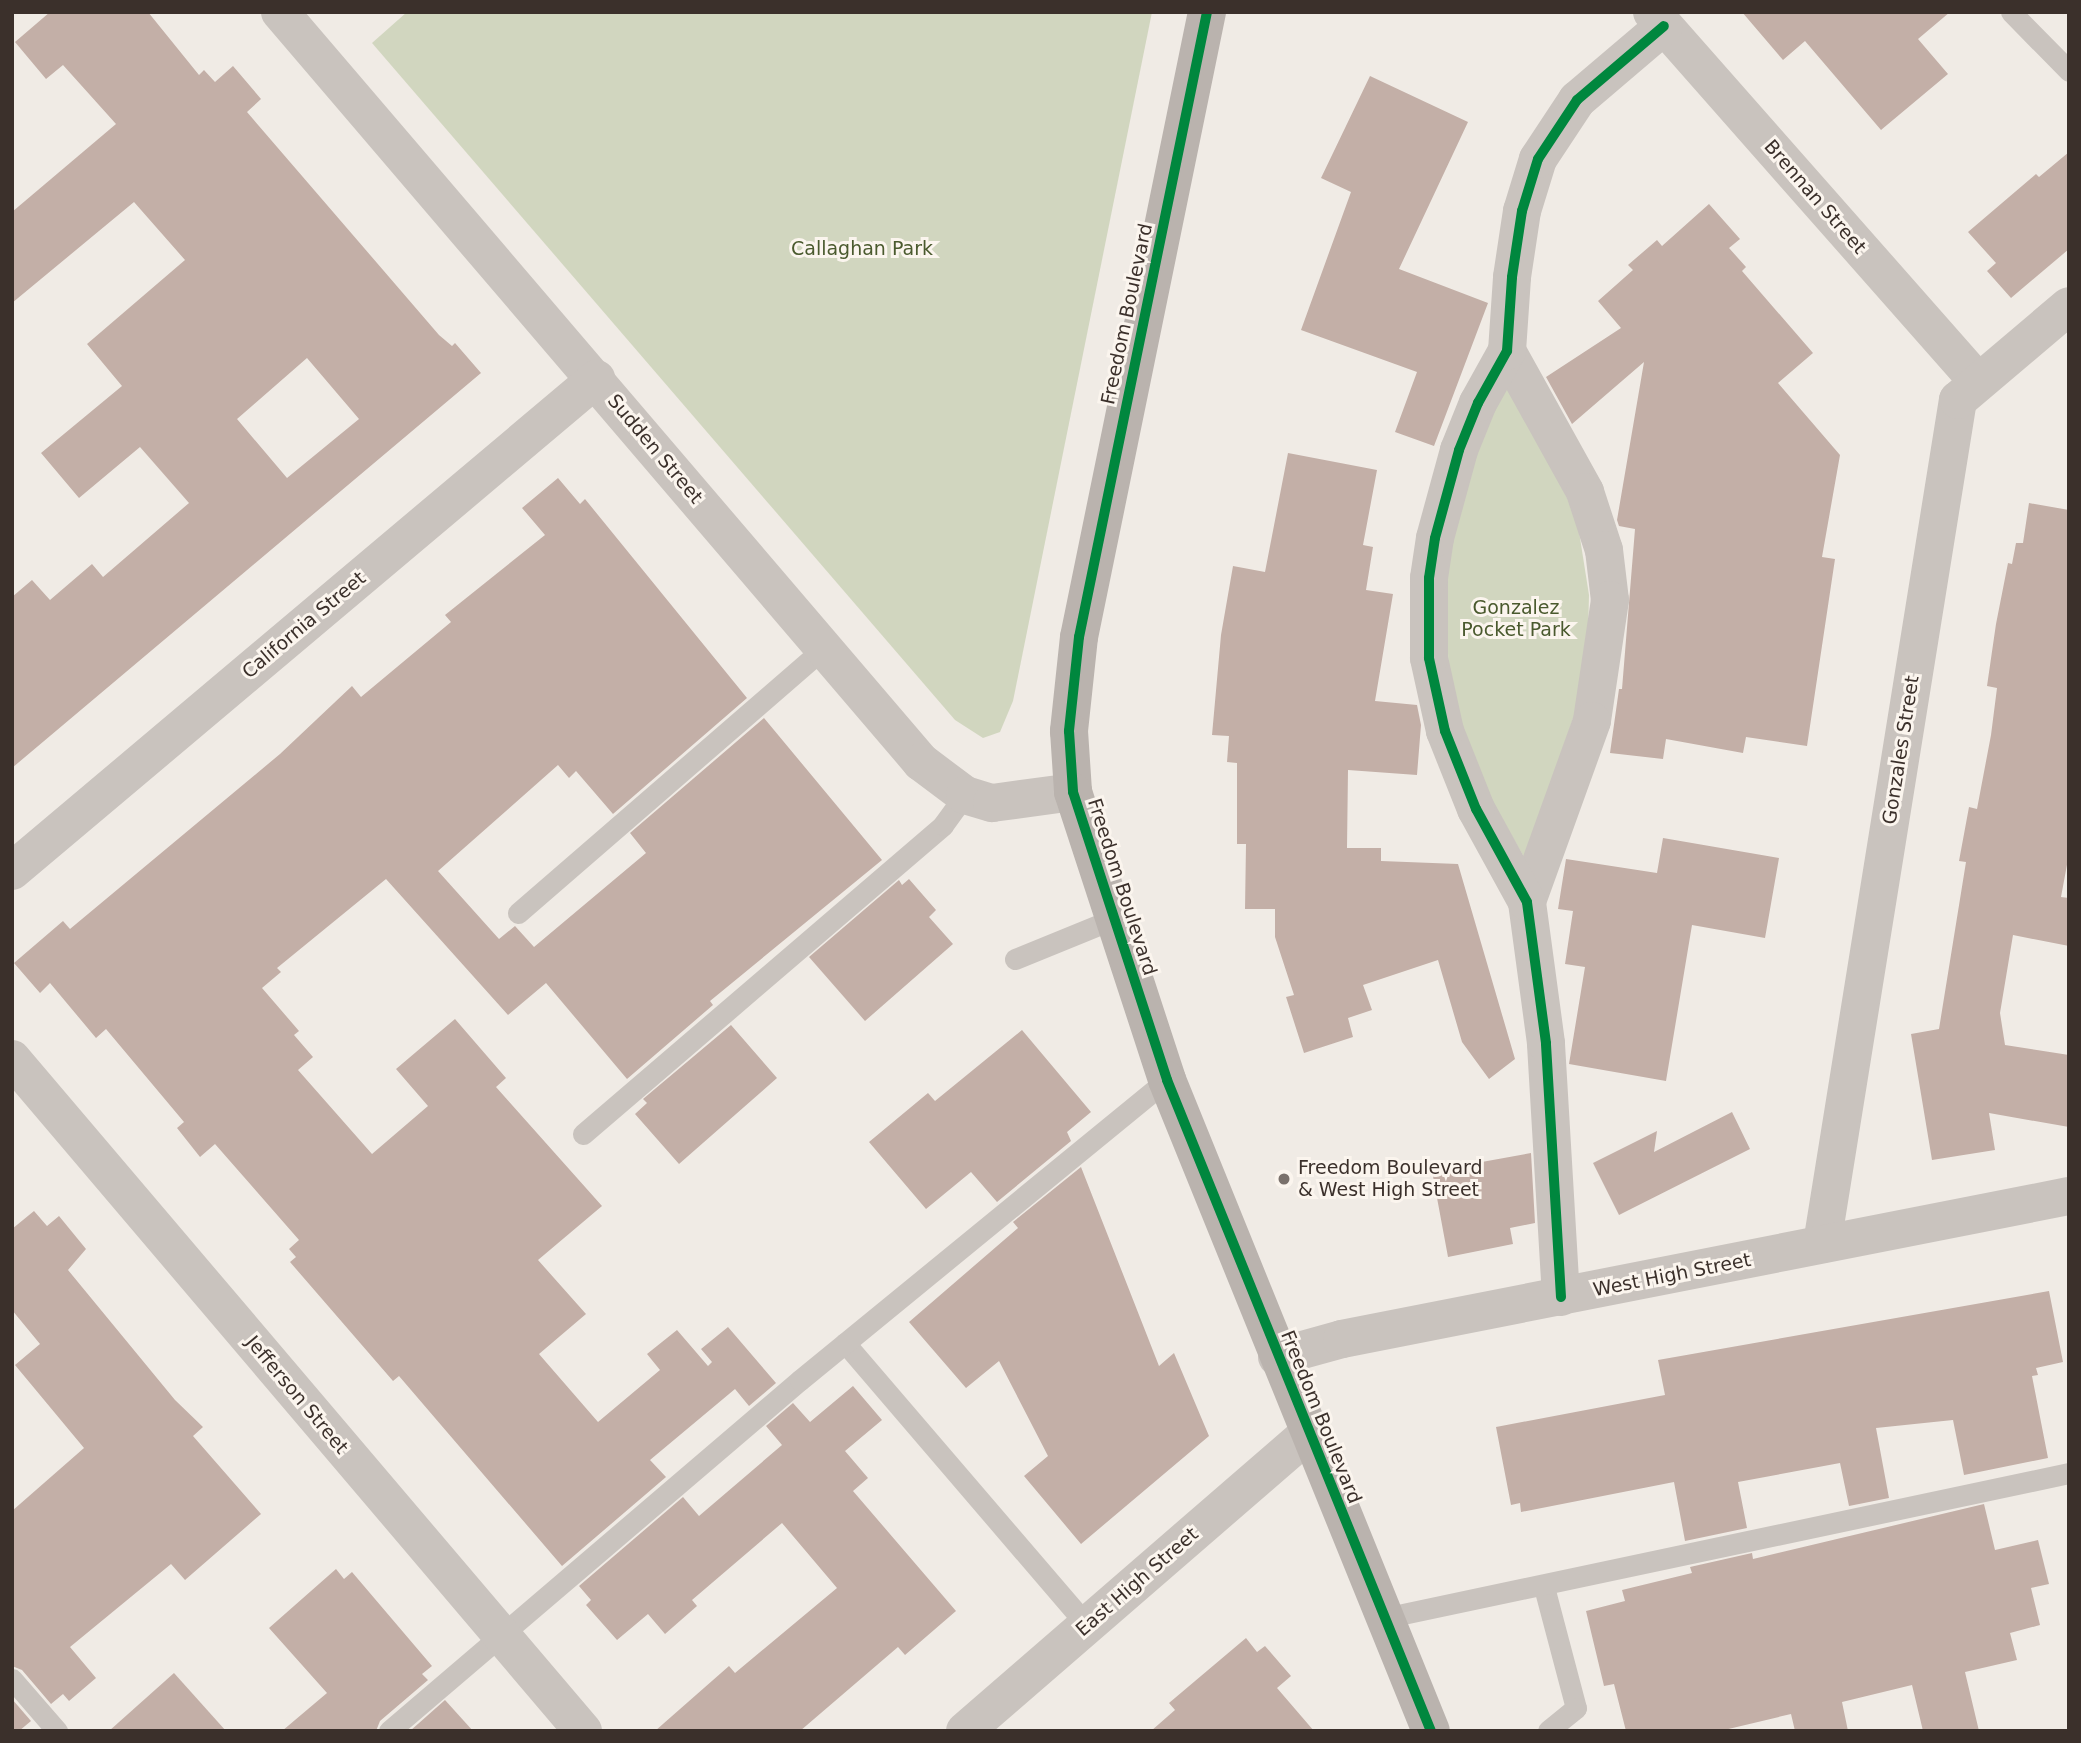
<!DOCTYPE html>
<html>
<head>
<meta charset="utf-8">
<style>
  body { margin:0 }
  #map { position:relative; width:2081px; height:1743px; overflow:hidden; background:#f0ebe5; font-family:"DejaVu Sans",sans-serif }
  div>[style] { position:absolute }
  [style*='--x'] { left:calc(var(--x)*1px); top:calc(var(--y)*1px); width:calc(var(--w)*1px); rotate:calc(var(--a)*1deg) }
  .green>* { inset:0; background:#d1d6bf }
  .building>* { inset:0; background:#c3afa7 }
  .lane>* { height:21px; margin:-10.5px; padding:0 10.5px; transform-origin:10.5px; border-radius:10.5px; background:#c9c3be }
  .street>* { height:38px; margin:-19px; padding:0 19px; transform-origin:19px; border-radius:19px; background:#c9c3be }
  .secondary>* { height:38px; margin:-19px; padding:0 19px; transform-origin:19px; border-radius:19px; background:#bab3ae }
  .cycleway>* { height:10px; margin:-5px; padding:0 5px; transform-origin:5px; border-radius:5px; background:#00873e }
  .dots>* { width:19px; height:19px; translate:-50% -50%; box-sizing:border-box; border:4px solid #fbf5ee; border-radius:50% }
  span { translate:-50% -50%; white-space:nowrap; text-align:center; line-height:1.15; -webkit-text-stroke:6px #fbf5ee; paint-order:stroke }
  .street-label { font-size:19px; color:#3b302b }
  .park-label { font-size:19px; color:#4a5a2e }
  .poi-label { font-size:19px; color:#3b302b }
  .left { translate:0 -50%; text-align:left }
  .frame { position:absolute; inset:0; border:14px solid #3b302b; pointer-events:none }
</style>
</head>
<body>
<div id="map">
  <div class="green">
    <i style="clip-path:polygon(407px 12px,1152px 12px,1013px 701px,1000px 732px,983px 738px,955px 720px,372px 43px)"></i>
    <i style="clip-path:polygon(1506px 379px,1522px 403px,1577px 519px,1589px 595px,1588px 635px,1577px 707px,1525px 859px,1478px 776px,1449px 683px,1445px 565px,1463px 487px)"></i>
  </div>
  <div class="building">
    <i style="clip-path:polygon(evenodd,50px 12px,148px 12px,199px 75px,204px 70px,215px 82px,233px 66px,261px 99px,247px 112px,439px 335px,452px 346px,455px 343px,481px 373px,12px 768px,12px 597px,32px 580px,50px 600px,92px 564px,103px 577px,189px 503px,140px 447px,79px 498px,41px 453px,122px 386px,87px 344px,185px 260px,134px 202px,12px 303px,12px 212px,116px 124px,63px 65px,46px 79px,15px 42px,50px 12px,307px 358px,359px 419px,287px 478px,237px 419px,307px 358px)"></i>
    <i style="clip-path:polygon(1742px 12px,1950px 12px,1918px 39px,1948px 74px,1881px 130px,1805px 41px,1783px 60px)"></i>
    <i style="clip-path:polygon(1370px 76px,1468px 122px,1399px 269px,1488px 303px,1434px 446px,1395px 432px,1417px 372px,1301px 330px,1351px 192px,1321px 178px)"></i>
    <i style="clip-path:polygon(2069px 152px,2069px 249px,2011px 298px,1987px 271px,1996px 263px,1968px 232px,2036px 174px,2039px 177px)"></i>
    <i style="clip-path:polygon(1709px 204px,1740px 239px,1729px 248px,1746px 267px,1742px 271px,1813px 353px,1778px 383px,1840px 455px,1822px 557px,1835px 559px,1807px 746px,1746px 737px,1743px 753px,1666px 739px,1663px 759px,1610px 753px,1619px 689px,1622px 689px,1635px 529px,1619px 526px,1617px 520px,1644px 362px,1572px 424px,1546px 377px,1621px 328px,1598px 301px,1633px 270px,1628px 265px,1657px 240px,1662px 246px)"></i>
    <i style="clip-path:polygon(1288px 453px,1377px 470px,1363px 545px,1373px 547px,1366px 590px,1393px 594px,1375px 701px,1417px 705px,1421px 725px,1417px 775px,1348px 770px,1347px 848px,1381px 848px,1381px 861px,1458px 864px,1515px 1059px,1489px 1079px,1462px 1042px,1438px 960px,1363px 985px,1372px 1010px,1348px 1018px,1353px 1037px,1304px 1053px,1286px 997px,1294px 995px,1275px 937px,1275px 909px,1245px 909px,1246px 844px,1237px 844px,1237px 763px,1227px 762px,1229px 736px,1212px 735px,1221px 635px,1233px 566px,1265px 572px)"></i>
    <i style="clip-path:polygon(558px 478px,580px 504px,585px 499px,747px 698px,613px 814px,576px 771px,569px 778px,558px 765px,438px 871px,499px 939px,515px 926px,534px 947px,646px 853px,630px 833px,764px 718px,882px 860px,710px 1001px,713px 1005px,627px 1079px,546px 983px,508px 1015px,386px 879px,277px 968px,281px 972px,262px 988px,299px 1031px,294px 1035px,313px 1057px,298px 1070px,372px 1154px,428px 1106px,396px 1069px,455px 1019px,506px 1078px,496px 1087px,602px 1206px,538px 1260px,586px 1314px,539px 1354px,598px 1422px,660px 1370px,647px 1354px,677px 1330px,708px 1366px,712px 1362px,701px 1349px,728px 1327px,776px 1383px,749px 1406px,735px 1389px,650px 1460px,666px 1477px,562px 1566px,399px 1376px,393px 1381px,290px 1262px,296px 1257px,289px 1249px,299px 1240px,215px 1144px,200px 1157px,177px 1128px,184px 1122px,106px 1029px,96px 1038px,50px 983px,40px 993px,14px 963px,63px 921px,70px 929px,280px 754px,352px 686px,361px 697px,451px 622px,445px 615px,545px 535px,522px 508px)"></i>
    <i style="clip-path:polygon(2029px 503px,2069px 510px,2069px 854px,2061px 897px,2069px 898px,2069px 946px,2013px 935px,2000px 1013px,2005px 1045px,2069px 1055px,2069px 1127px,1989px 1113px,1995px 1150px,1932px 1160px,1911px 1034px,1939px 1029px,1966px 862px,1959px 861px,1969px 807px,1977px 809px,1991px 735px,1997px 688px,1987px 686px,1996px 624px,2008px 563px,2012px 564px,2016px 543px,2023px 543px)"></i>
    <i style="clip-path:polygon(1663px 838px,1779px 858px,1765px 938px,1692px 925px,1666px 1081px,1569px 1064px,1585px 967px,1565px 964px,1573px 911px,1558px 909px,1566px 859px,1657px 873px)"></i>
    <i style="clip-path:polygon(909px 879px,936px 910px,929px 917px,953px 944px,865px 1021px,809px 957px,899px 880px,902px 885px)"></i>
    <i style="clip-path:polygon(731px 1025px,777px 1078px,679px 1164px,635px 1114px,647px 1103px,643px 1099px)"></i>
    <i style="clip-path:polygon(1022px 1030px,1091px 1112px,1067px 1132px,1071px 1141px,997px 1202px,971px 1172px,926px 1209px,869px 1142px,928px 1093px,935px 1101px)"></i>
    <i style="clip-path:polygon(1732px 1112px,1750px 1149px,1619px 1215px,1593px 1163px,1657px 1131px,1654px 1152px)"></i>
    <i style="clip-path:polygon(1531px 1153px,1535px 1223px,1510px 1228px,1513px 1244px,1448px 1257px,1432px 1171px)"></i>
    <i style="clip-path:polygon(1081px 1167px,1159px 1366px,1174px 1353px,1209px 1436px,1081px 1544px,1024px 1476px,1048px 1456px,999px 1361px,966px 1388px,909px 1322px,1018px 1228px,1013px 1222px)"></i>
    <i style="clip-path:polygon(34px 1211px,47px 1226px,59px 1216px,86px 1249px,68px 1270px,175px 1400px,203px 1427px,193px 1436px,261px 1514px,185px 1580px,171px 1564px,70px 1647px,96px 1678px,69px 1701px,63px 1694px,51px 1704px,22px 1670px,12px 1666px,12px 1511px,84px 1448px,15px 1365px,40px 1344px,12px 1310px,12px 1229px)"></i>
    <i style="clip-path:polygon(2049px 1291px,2063px 1362px,2036px 1368px,2038px 1375px,2032px 1376px,2048px 1458px,1964px 1475px,1953px 1420px,1876px 1428px,1889px 1498px,1849px 1506px,1840px 1463px,1738px 1482px,1747px 1528px,1685px 1541px,1674px 1482px,1521px 1512px,1520px 1503px,1511px 1505px,1496px 1427px,1665px 1395px,1658px 1360px)"></i>
    <i style="clip-path:polygon(853px 1386px,882px 1420px,845px 1451px,868px 1478px,853px 1491px,956px 1611px,905px 1655px,898px 1647px,800px 1731px,655px 1731px,729px 1666px,735px 1673px,837px 1588px,782px 1523px,692px 1600px,697px 1606px,665px 1634px,648px 1614px,617px 1640px,586px 1605px,591px 1600px,579px 1586px,683px 1497px,699px 1516px,782px 1445px,766px 1426px,793px 1403px,810px 1422px)"></i>
    <i style="clip-path:polygon(1984px 1504px,1995px 1550px,2038px 1540px,2049px 1584px,2031px 1588px,2040px 1625px,2010px 1633px,2017px 1660px,1965px 1672px,1979px 1731px,1923px 1731px,1912px 1685px,1842px 1702px,1848px 1731px,1795px 1731px,1791px 1714px,1720px 1731px,1626px 1731px,1614px 1684px,1604px 1686px,1586px 1611px,1625px 1601px,1622px 1590px,1692px 1573px,1690px 1567px,1752px 1553px,1753px 1559px)"></i>
    <i style="clip-path:polygon(336px 1569px,344px 1579px,352px 1572px,432px 1666px,422px 1674px,428px 1680px,380px 1721px,376px 1731px,282px 1731px,327px 1693px,269px 1628px)"></i>
    <i style="clip-path:polygon(1246px 1638px,1257px 1652px,1265px 1646px,1291px 1676px,1277px 1688px,1314px 1731px,1151px 1731px,1175px 1710px,1169px 1703px)"></i>
    <i style="clip-path:polygon(174px 1673px,226px 1731px,109px 1731px)"></i>
    <i style="clip-path:polygon(12px 1699px,31px 1721px,19px 1731px,12px 1731px)"></i>
    <i style="clip-path:polygon(445px 1700px,473px 1731px,410px 1731px)"></i>
  </div>
  <div class="lane">
    <i style="--x:2011;--y:12;--w:83;--a:45.5"></i>
    <i style="--x:518;--y:913;--w:403;--a:-40.9"></i>
    <i style="--x:1015;--y:959;--w:106;--a:-22.2"></i>
    <i style="--x:583;--y:1134;--w:474;--a:-40.6"></i>
    <i style="--x:943;--y:825;--w:37;--a:-54"></i>
    <i style="--x:845;--y:1343;--w:372;--a:49.4"></i>
    <i style="--x:1544;--y:1587;--w:125;--a:75.2"></i>
    <i style="--x:1576;--y:1708;--w:36;--a:141"></i>
    <i style="--x:1384;--y:1618;--w:700;--a:-11.95"></i>
    <i style="--x:12;--y:1679;--w:69;--a:49.1"></i>
    <i style="--x:389;--y:1731;--w:540;--a:-40.5"></i>
    <i style="--x:800;--y:1380;--w:474;--a:-39.3"></i>
  </div>
  <div class="street">
    <i style="--x:280;--y:12;--w:987;--a:49.48"></i>
    <i style="--x:921;--y:762;--w:55;--a:36.9"></i>
    <i style="--x:965;--y:795;--w:28;--a:17"></i>
    <i style="--x:992;--y:803;--w:82;--a:-7.7"></i>
    <i style="--x:1652;--y:12;--w:493;--a:48.6"></i>
    <i style="--x:1507;--y:351;--w:161;--a:61"></i>
    <i style="--x:1585;--y:492;--w:61;--a:71.9"></i>
    <i style="--x:1604;--y:550;--w:50;--a:83.2"></i>
    <i style="--x:1610;--y:600;--w:122;--a:98.5"></i>
    <i style="--x:1592;--y:721;--w:192;--a:109.8"></i>
    <i style="--x:12;--y:871;--w:764;--a:-40.11"></i>
    <i style="--x:12;--y:1059;--w:882;--a:49.65"></i>
    <i style="--x:1822;--y:1244;--w:855;--a:-80.85"></i>
    <i style="--x:1958;--y:400;--w:145;--a:-40.3"></i>
    <i style="--x:1561;--y:1297;--w:254;--a:-93.4"></i>
    <i style="--x:1546;--y:1043;--w:142;--a:-97.7"></i>
    <i style="--x:1527;--y:902;--w:106;--a:-118.7"></i>
    <i style="--x:1476;--y:809;--w:84;--a:-111.7"></i>
    <i style="--x:1445;--y:731;--w:75;--a:-102.4"></i>
    <i style="--x:1429;--y:658;--w:80;--a:-90"></i>
    <i style="--x:1429;--y:578;--w:40;--a:-81.5"></i>
    <i style="--x:1435;--y:538;--w:91;--a:-74.7"></i>
    <i style="--x:1459;--y:450;--w:51;--a:-68"></i>
    <i style="--x:1478;--y:403;--w:60;--a:-60.9"></i>
    <i style="--x:1507;--y:351;--w:74;--a:-86.1"></i>
    <i style="--x:1512;--y:277;--w:67;--a:-81.4"></i>
    <i style="--x:1522;--y:211;--w:54;--a:-72.9"></i>
    <i style="--x:1538;--y:159;--w:71;--a:-56.5"></i>
    <i style="--x:1577;--y:100;--w:114;--a:-40.4"></i>
    <i style="--x:1277;--y:1357;--w:67;--a:-15.5"></i>
    <i style="--x:1342;--y:1339;--w:741;--a:-11.13"></i>
    <i style="--x:965;--y:1731;--w:455;--a:-40.9"></i>
  </div>
  <div class="secondary">
    <i style="--x:1207;--y:12;--w:638;--a:101.57"></i>
    <i style="--x:1079;--y:637;--w:95;--a:96.1"></i>
    <i style="--x:1069;--y:731;--w:61;--a:86.2"></i>
    <i style="--x:1073;--y:792;--w:303;--a:71.9"></i>
    <i style="--x:1167;--y:1080;--w:702;--a:67.93"></i>
  </div>
  <div class="cycleway">
    <i style="--x:1207;--y:12;--w:638;--a:101.57"></i>
    <i style="--x:1079;--y:637;--w:95;--a:96.1"></i>
    <i style="--x:1069;--y:731;--w:61;--a:86.2"></i>
    <i style="--x:1073;--y:792;--w:303;--a:71.9"></i>
    <i style="--x:1167;--y:1080;--w:702;--a:67.93"></i>
    <i style="--x:1561;--y:1297;--w:254;--a:-93.4"></i>
    <i style="--x:1546;--y:1043;--w:142;--a:-97.7"></i>
    <i style="--x:1527;--y:902;--w:106;--a:-118.7"></i>
    <i style="--x:1476;--y:809;--w:84;--a:-111.7"></i>
    <i style="--x:1445;--y:731;--w:75;--a:-102.4"></i>
    <i style="--x:1429;--y:658;--w:80;--a:-90"></i>
    <i style="--x:1429;--y:578;--w:40;--a:-81.5"></i>
    <i style="--x:1435;--y:538;--w:91;--a:-74.7"></i>
    <i style="--x:1459;--y:450;--w:51;--a:-68"></i>
    <i style="--x:1478;--y:403;--w:60;--a:-60.9"></i>
    <i style="--x:1507;--y:351;--w:74;--a:-86.1"></i>
    <i style="--x:1512;--y:277;--w:67;--a:-81.4"></i>
    <i style="--x:1522;--y:211;--w:54;--a:-72.9"></i>
    <i style="--x:1538;--y:159;--w:71;--a:-56.5"></i>
    <i style="--x:1577;--y:100;--w:114;--a:-40.4"></i>
  </div>
  <div class="dots">
    <i style="left:1284px;top:1179px;background:#7a716c"></i>
  </div>
  <div class="street-label">
    <span style="left:1815px;top:197px;rotate:49deg">Brennan Street</span>
    <span style="left:1127px;top:314px;rotate:-78deg">Freedom Boulevard</span>
    <span style="left:655px;top:449px;rotate:50deg">Sudden Street</span>
    <span style="left:304px;top:625px;rotate:-40deg">California Street</span>
    <span style="left:1901px;top:750px;rotate:-81deg">Gonzales Street</span>
    <span style="left:1122px;top:887px;rotate:72deg">Freedom Boulevard</span>
    <span style="left:1672px;top:1275px;rotate:-11deg">West High Street</span>
    <span style="left:297px;top:1395px;rotate:50deg">Jefferson Street</span>
    <span style="left:1321px;top:1417px;rotate:68deg">Freedom Boulevard</span>
    <span style="left:1137px;top:1582px;rotate:-41deg">East High Street</span>
  </div>
  <div class="park-label">
    <span style="left:862px;top:249px">Callaghan Park</span>
    <span style="left:1516px;top:619px">Gonzalez<br>Pocket Park</span>
  </div>
  <div class="poi-label">
    <span class="left" style="left:1298px;top:1179px">Freedom Boulevard<br>&amp; West High Street</span>
  </div>
  <div class="frame"></div>
</div>
</body>
</html>
